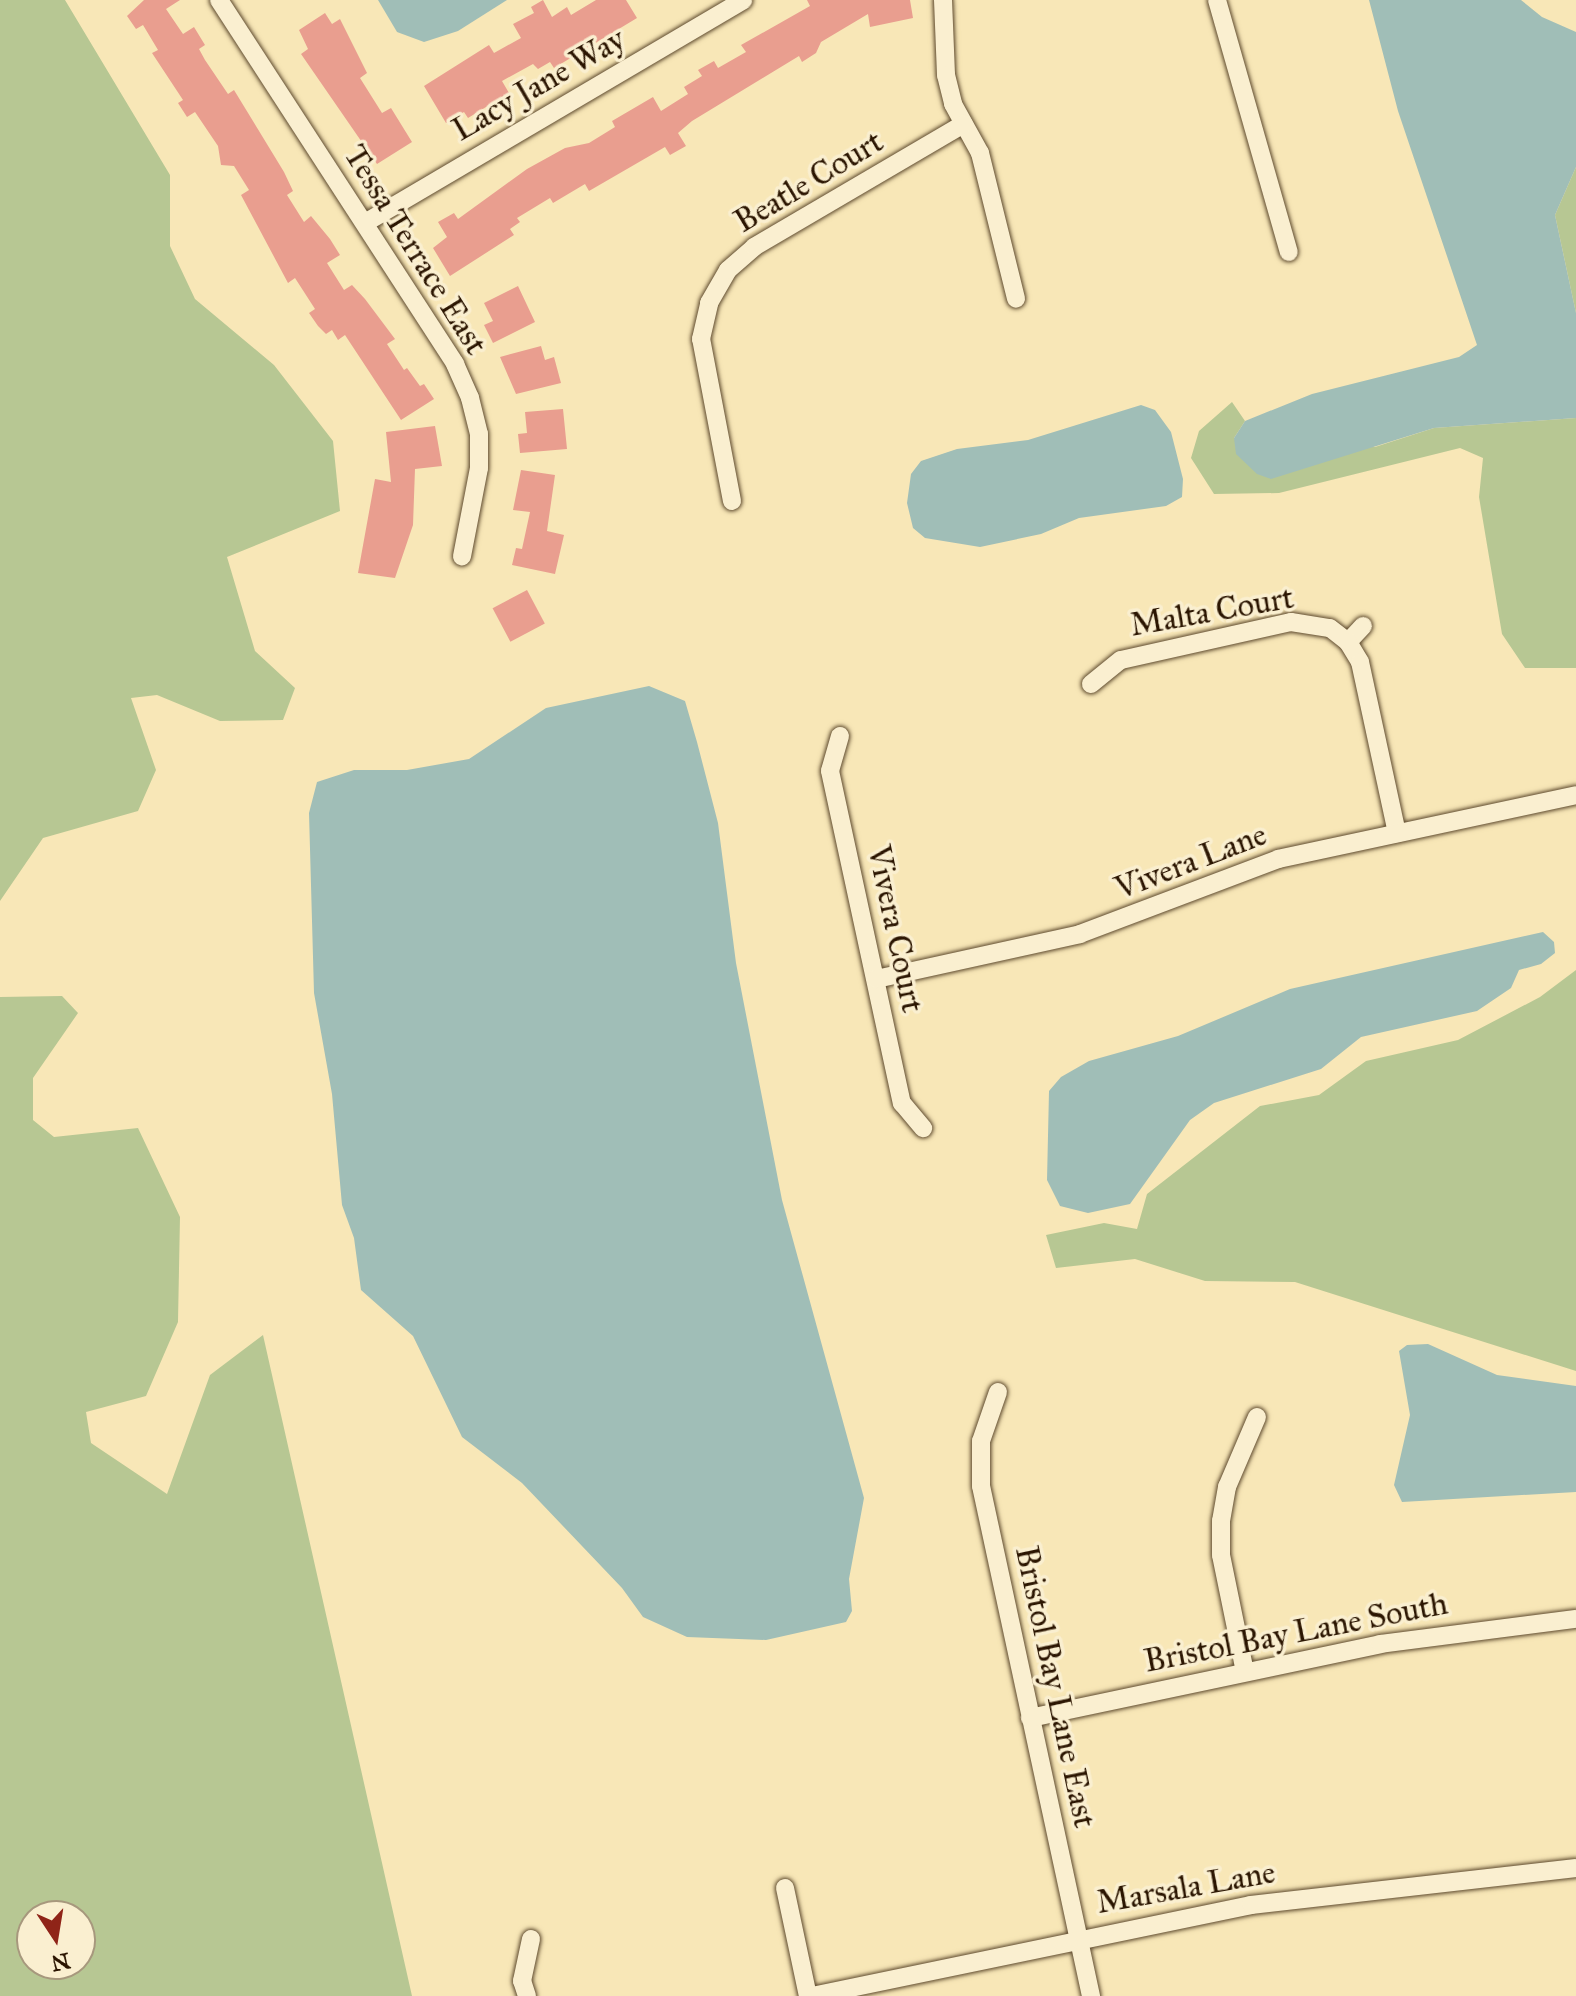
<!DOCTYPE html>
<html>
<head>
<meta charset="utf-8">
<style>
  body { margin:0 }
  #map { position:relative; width:1576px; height:1996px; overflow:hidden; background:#f8e7b7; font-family:"IM FELL Great Primer",serif }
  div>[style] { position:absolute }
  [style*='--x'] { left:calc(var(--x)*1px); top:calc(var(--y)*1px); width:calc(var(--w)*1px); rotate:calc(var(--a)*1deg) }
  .green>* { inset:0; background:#b7c793 }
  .water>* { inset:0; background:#a0beb7 }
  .building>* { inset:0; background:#e99e8f; transform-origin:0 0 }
  .roads { filter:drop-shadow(0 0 2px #5e4a2e) drop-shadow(0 0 2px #5e4a2e) }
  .minor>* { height:18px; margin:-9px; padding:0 9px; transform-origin:9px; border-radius:9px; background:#faefd0 }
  span { translate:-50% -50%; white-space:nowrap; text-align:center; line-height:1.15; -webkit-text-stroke:7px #faefd0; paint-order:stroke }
  .street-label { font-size:32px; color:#2b1501 }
  .north { position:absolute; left:16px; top:1900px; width:80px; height:80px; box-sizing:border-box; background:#faefd0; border:2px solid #a7987d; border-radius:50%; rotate:168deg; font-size:22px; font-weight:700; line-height:32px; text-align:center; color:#2b1501 }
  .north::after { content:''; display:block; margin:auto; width:28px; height:36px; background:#8f2418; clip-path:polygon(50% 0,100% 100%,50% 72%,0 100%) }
</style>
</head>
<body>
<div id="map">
  <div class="green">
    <i style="clip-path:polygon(0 0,65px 0,170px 175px,170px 246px,195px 299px,274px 365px,333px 441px,340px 511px,227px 557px,255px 651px,295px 688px,283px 720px,220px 721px,157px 695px,131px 698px,156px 770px,138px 811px,43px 838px,0 901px)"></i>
    <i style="clip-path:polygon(1576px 167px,1576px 313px,1555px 215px)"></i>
    <i style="clip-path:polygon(1232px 402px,1245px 421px,1234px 438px,1375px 447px,1434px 428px,1576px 418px,1576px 668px,1525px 668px,1502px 634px,1479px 497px,1483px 458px,1460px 448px,1279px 493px,1214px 494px,1191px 458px,1199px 431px)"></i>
    <i style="clip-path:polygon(1576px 970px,1576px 1371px,1295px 1282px,1205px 1281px,1135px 1259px,1056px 1268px,1046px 1235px,1104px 1223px,1137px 1229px,1147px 1194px,1260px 1106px,1319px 1095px,1366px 1061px,1458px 1040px,1540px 997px)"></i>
    <i style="clip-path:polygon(evenodd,62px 996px,78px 1013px,33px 1078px,33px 1120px,54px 1137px,138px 1128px,180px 1217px,178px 1322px,146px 1396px,86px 1412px,91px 1443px,167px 1494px,210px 1375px,263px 1335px,412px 1996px,0 1996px,0 997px,62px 996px,32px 1916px,80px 1916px,80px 1964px,32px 1964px,32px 1916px)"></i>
  </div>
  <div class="water">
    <i style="clip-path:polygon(378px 0,507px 0,458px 31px,424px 42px,397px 32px)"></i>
    <i style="clip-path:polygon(1369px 0,1521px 0,1542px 17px,1576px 32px,1576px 167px,1555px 215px,1576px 313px,1576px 418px,1434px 428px,1271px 479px,1257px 474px,1236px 454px,1234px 438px,1245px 421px,1312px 394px,1459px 357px,1477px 345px,1398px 111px)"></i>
    <i style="clip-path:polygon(1141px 405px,1155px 410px,1171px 432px,1183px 479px,1182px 497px,1166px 506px,1079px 518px,1041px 534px,980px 547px,925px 538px,913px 528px,907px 503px,911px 474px,921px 461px,957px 449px,1028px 440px)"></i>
    <i style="clip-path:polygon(649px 686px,685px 701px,697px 742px,718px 823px,736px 963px,782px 1200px,864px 1498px,849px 1579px,852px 1611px,846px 1622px,766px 1640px,687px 1637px,643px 1617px,622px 1588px,522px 1483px,462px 1437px,413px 1336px,361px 1290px,354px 1238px,342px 1205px,332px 1094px,314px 993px,309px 813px,317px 782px,354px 770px,407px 770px,469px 759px,546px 708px)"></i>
    <i style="clip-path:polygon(1543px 932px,1554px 942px,1555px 953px,1541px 964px,1519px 970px,1511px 988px,1477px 1011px,1361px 1037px,1321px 1069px,1214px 1103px,1190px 1120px,1130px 1204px,1088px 1213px,1060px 1206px,1047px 1180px,1049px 1091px,1061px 1077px,1089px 1061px,1178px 1036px,1290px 989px)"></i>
    <i style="clip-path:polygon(1428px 1344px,1497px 1375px,1576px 1386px,1576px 1492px,1402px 1502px,1394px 1485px,1410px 1415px,1399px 1351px,1407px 1345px)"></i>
  </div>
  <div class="building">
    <i style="clip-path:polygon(144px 0,180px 0,166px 9px,183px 34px,194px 27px,205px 45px,199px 49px,205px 60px,228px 94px,234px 90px,284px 172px,293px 191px,287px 195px,304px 222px,311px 216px,330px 239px,340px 255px,327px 263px,344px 290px,352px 285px,365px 299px,395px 339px,387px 344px,404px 370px,407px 368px,420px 386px,424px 384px,434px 399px,401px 420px,345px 335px,338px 340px,332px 330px,326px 334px,318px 326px,309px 313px,315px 309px,295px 278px,288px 283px,241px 195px,249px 190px,234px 166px,221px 165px,218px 146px,195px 112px,187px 117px,178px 103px,183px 100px,152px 53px,158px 50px,143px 25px,136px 29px,127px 16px)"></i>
    <i style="clip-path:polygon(543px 0,552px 17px,567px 7px,571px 15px,596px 0,626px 0,637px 18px,554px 68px,550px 62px,538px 69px,533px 64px,502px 81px,509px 93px,468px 118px,464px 112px,446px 123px,424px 86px,489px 45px,494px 53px,521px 38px,513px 24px,534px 13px,531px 7px)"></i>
    <i style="clip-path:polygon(807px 0,910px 0,913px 18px,870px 27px,868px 14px,821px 42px,816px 53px,802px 62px,799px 56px,692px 121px,678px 133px,686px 146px,670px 155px,665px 147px,589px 191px,585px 184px,553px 203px,550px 198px,517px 218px,520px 222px,510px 229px,514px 235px,450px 276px,433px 248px,447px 237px,438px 222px,454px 213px,458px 219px,527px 169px,565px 148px,589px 143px,615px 127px,612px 121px,653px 97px,661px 111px,688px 94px,684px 87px,702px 76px,698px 70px,714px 61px,718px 68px,746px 52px,741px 45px,810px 6px)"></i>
    <i style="clip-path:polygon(325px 13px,332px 24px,340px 19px,367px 73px,360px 78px,382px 113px,391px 108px,412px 142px,377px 164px,301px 54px,308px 49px,299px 30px)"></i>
    <i style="clip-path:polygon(518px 286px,535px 322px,493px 343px,484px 325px,493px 321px,484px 303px)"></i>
    <i style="clip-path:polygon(541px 346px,545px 360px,554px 357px,561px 383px,516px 394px,500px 357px)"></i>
    <i style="clip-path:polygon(563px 409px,567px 449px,520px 453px,518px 434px,527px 433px,525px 412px)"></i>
    <i style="clip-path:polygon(435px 426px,442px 466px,415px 469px,413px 525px,395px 578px,358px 573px,375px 479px,391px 482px,386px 432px)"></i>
    <i style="clip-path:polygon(521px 470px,555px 475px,547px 531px,564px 535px,555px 574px,512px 565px,516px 548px,522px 549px,530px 512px,513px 510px)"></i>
    <i style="left:527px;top:590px;width:38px;height:39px;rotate:62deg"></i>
  </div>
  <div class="roads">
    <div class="minor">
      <i style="--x:219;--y:0;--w:434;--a:57"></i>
      <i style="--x:455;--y:364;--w:37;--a:66"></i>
      <i style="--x:470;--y:398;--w:37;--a:76"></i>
      <i style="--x:479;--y:434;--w:34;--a:90"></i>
      <i style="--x:479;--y:468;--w:90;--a:100.9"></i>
      <i style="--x:943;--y:0;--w:75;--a:87.7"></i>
      <i style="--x:946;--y:75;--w:30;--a:76"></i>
      <i style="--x:953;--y:104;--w:56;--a:61.1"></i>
      <i style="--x:980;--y:153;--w:150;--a:76.1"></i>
      <i style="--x:1217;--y:0;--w:262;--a:74.1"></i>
      <i style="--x:365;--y:223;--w:439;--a:-30.5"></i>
      <i style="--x:732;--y:501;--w:165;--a:-100.8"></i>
      <i style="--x:701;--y:339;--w:37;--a:-77"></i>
      <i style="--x:709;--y:303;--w:38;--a:-60"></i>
      <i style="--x:728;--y:270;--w:35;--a:-41"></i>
      <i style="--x:754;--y:247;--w:243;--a:-30.4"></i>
      <i style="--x:1348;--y:642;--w:22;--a:-47"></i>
      <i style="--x:1091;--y:684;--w:38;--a:-39"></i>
      <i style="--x:1121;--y:660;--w:174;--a:-12.6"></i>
      <i style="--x:1291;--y:622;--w:39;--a:9"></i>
      <i style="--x:1330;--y:628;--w:23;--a:38"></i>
      <i style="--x:1348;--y:642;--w:23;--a:59"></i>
      <i style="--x:1360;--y:662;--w:175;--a:77.8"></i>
      <i style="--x:840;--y:736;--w:36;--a:106"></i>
      <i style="--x:830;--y:771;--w:340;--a:77.8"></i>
      <i style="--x:902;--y:1103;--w:33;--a:50"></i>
      <i style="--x:876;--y:979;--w:209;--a:-12.4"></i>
      <i style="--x:1080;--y:934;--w:212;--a:-20.7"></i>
      <i style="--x:1278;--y:859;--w:305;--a:-12.1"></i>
      <i style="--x:998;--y:1392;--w:52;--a:109.1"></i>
      <i style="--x:981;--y:1441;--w:45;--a:90"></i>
      <i style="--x:981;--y:1486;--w:522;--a:77.83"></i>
      <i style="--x:1245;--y:1672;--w:119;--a:-101.6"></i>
      <i style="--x:1221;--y:1555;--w:34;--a:-90"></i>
      <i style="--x:1221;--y:1521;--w:35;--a:-80"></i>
      <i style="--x:1227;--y:1487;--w:76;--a:-66.8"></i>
      <i style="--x:1030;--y:1718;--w:358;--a:-11.9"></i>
      <i style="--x:1380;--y:1644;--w:198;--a:-7.3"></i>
      <i style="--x:785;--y:1888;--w:110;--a:78"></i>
      <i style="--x:527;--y:1996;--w:16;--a:-108"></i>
      <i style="--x:522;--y:1981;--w:43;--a:-77.9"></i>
      <i style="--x:812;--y:1996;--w:448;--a:-11.7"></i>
      <i style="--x:1251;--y:1905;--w:327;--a:-6.5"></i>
    </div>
  </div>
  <div class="street-label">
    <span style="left:539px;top:85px;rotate:-30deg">Lacy Jane Way</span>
    <span style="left:809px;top:182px;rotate:-31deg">Beatle Court</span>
    <span style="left:415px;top:250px;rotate:58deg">Tessa Terrace East</span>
    <span style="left:1212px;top:612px;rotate:-10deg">Malta Court</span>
    <span style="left:1191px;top:862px;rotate:-21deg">Vivera Lane</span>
    <span style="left:895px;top:929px;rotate:78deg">Vivera Court</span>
    <span style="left:1296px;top:1633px;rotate:-11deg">Bristol Bay Lane South</span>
    <span style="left:1055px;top:1687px;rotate:78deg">Bristol Bay Lane East</span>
    <span style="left:1186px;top:1888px;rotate:-10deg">Marsala Lane</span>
  </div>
  <div class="north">N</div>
</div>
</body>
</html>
